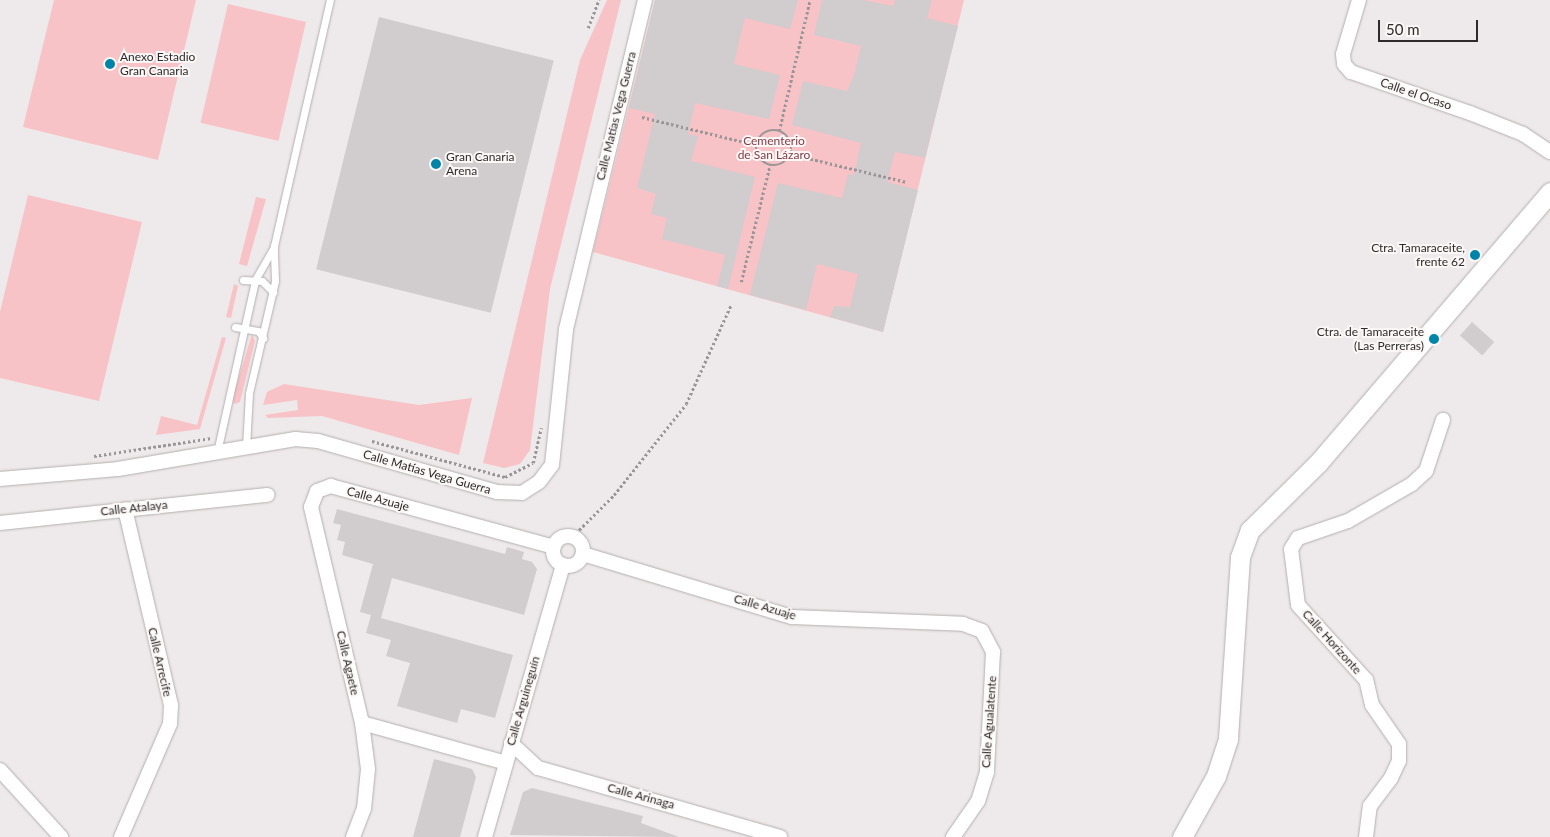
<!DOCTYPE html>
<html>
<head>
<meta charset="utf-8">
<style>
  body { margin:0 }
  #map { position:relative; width:1550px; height:837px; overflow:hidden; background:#eee9ea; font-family:Lato,sans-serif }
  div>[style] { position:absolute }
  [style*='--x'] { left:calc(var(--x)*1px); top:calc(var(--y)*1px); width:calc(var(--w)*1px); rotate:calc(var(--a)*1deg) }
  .green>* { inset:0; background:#f8c3c6; transform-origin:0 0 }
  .building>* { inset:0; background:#d1cccd; transform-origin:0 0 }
  .path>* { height:2.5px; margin-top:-1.25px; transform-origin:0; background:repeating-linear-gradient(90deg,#9a9697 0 2.5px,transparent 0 5px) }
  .path>.ring { margin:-1.25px; padding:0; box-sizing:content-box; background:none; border:2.5px solid #9a9697; border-radius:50% }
  .roads { filter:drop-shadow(0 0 1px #b4afaf) drop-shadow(0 0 1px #b4afaf) }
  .service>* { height:7px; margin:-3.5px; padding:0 3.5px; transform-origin:3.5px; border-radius:3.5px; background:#fff }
  .minor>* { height:14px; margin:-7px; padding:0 7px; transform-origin:7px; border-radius:7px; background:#fff }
  .minor>.ring { margin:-7px; padding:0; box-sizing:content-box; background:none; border:14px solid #fff; border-radius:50% }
  .secondary>* { height:19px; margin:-9.5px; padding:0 9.5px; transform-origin:9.5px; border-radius:9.5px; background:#fff }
  .dots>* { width:14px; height:14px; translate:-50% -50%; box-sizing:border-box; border:2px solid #fcf7f7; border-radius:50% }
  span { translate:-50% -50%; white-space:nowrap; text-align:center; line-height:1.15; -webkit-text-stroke:4px #fcf7f7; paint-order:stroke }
  .poi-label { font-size:12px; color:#2d2b2b }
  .left { translate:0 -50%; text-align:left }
  .right { translate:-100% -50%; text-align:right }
  .street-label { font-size:12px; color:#2d2b2b }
  .park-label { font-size:12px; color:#823c45 }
  .scale { position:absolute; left:1378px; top:20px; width:100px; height:22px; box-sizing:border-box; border:2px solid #2d2b2b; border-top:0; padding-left:6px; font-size:15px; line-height:18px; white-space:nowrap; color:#2d2b2b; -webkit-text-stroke:4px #fcf7f7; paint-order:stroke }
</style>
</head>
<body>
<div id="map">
  <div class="green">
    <i style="clip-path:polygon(54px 0,196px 0,158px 160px,23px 127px)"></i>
    <i style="clip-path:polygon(607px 0,621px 0,550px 289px,530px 450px,520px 464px,504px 468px,483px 463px,580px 60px)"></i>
    <i style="clip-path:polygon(655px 0,964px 0,883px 332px,593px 252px)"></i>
    <i style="left:228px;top:4px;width:80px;height:122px;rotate:13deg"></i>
    <i style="clip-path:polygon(28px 195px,142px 222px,99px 401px,0 378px,0 312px)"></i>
    <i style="clip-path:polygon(256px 197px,266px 199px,247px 266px,239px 264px)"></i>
    <i style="clip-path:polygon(234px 284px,238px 286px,231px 318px,226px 317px)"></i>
    <i style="clip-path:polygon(252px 334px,255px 341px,240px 402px,235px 404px,232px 400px)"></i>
    <i style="clip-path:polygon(222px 337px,226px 338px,200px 429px,156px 435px,161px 416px,197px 425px)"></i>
    <i style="clip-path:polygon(284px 384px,419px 405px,472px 398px,459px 455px,322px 416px,268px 418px,265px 415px,298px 410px,297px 400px,263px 405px,267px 392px)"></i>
  </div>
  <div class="building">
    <i style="clip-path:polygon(655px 0,798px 0,790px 29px,745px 18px,740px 38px,734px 64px,780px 75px,769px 119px,695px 103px,688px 134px,698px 136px,691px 161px,755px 177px,728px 289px,717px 286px,725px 255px,662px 239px,667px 218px,651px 214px,656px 194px,637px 188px,655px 114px,629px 108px)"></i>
    <i style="clip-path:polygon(822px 0,864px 0,893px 6px,895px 0,932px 0,927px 18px,958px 26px,925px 158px,895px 152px,887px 182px,918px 190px,883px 332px,830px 317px,834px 306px,850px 307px,858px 274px,817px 264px,806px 310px,750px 295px,778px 183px,842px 198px,848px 174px,854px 175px,861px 143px,792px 125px,803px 81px,847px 91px,854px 75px,861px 46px,814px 35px)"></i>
    <i style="left:379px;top:17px;width:180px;height:260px;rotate:14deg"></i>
    <i style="left:1472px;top:322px;width:30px;height:18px;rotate:42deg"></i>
    <i style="clip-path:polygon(337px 509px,505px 554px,507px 547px,524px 552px,522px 559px,532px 562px,537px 569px,524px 615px,392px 578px,381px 618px,513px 655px,495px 718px,461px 709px,457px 723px,397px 706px,410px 663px,386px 656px,391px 640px,366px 633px,371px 615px,360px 612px,373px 564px,342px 555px,345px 542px,337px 540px,341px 525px,333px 523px)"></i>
    <i style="clip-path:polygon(434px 759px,472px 769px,476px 777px,460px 837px,413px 837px)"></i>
    <i style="clip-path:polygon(532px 788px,643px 816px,641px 823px,679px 837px,510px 835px,523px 792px)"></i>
  </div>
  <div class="path">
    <i style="--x:588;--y:28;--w:30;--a:-69"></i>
    <i style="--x:642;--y:117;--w:118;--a:13.7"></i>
    <i class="ring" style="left:756px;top:130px;width:33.5px;height:33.5px"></i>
    <i style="--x:779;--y:131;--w:135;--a:-76.7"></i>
    <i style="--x:791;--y:154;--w:119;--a:13.6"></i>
    <i style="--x:741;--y:282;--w:121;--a:-76.1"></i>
    <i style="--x:372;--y:441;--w:138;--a:15.1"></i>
    <i style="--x:505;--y:477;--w:31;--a:-27"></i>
    <i style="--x:533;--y:463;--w:36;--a:-77"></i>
    <i style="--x:94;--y:456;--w:119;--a:-8.7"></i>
    <i style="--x:572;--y:537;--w:59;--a:-45"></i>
    <i style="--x:614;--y:495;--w:116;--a:-51.6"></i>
    <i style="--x:686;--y:404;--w:109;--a:-65.6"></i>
  </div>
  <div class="roads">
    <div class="service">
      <i style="--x:243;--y:280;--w:19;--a:3"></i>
      <i style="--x:262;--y:281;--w:16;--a:45"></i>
      <i style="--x:235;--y:327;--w:23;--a:10"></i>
      <i style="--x:258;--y:331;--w:9;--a:54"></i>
      <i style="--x:246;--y:447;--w:54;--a:-86.8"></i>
      <i style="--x:249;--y:393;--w:115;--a:-76.9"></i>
      <i style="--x:275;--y:281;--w:35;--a:-92"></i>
      <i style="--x:274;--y:246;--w:252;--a:-77.2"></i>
      <i style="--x:217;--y:452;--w:176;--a:-77.5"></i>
      <i style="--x:255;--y:280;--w:38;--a:-60"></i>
    </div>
    <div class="minor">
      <i style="--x:1359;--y:0;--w:56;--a:106.5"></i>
      <i style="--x:1343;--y:54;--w:10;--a:84"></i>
      <i style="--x:1344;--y:64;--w:11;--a:49"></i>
      <i style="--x:1351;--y:72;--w:126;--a:19"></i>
      <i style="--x:1470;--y:113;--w:57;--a:21.6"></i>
      <i style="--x:1523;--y:134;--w:32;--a:34"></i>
      <i style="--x:0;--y:479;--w:118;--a:-4.8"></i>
      <i style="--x:118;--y:469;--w:180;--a:-9.6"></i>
      <i style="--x:295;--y:439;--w:23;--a:5"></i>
      <i style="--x:318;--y:441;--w:186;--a:15.9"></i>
      <i style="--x:497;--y:492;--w:25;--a:2"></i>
      <i style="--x:522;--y:493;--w:20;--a:-33"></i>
      <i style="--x:539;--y:482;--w:21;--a:-53"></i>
      <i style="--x:552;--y:465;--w:137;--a:-84.1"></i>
      <i style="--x:566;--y:329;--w:338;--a:-76.5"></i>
      <i style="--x:0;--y:523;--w:269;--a:-6"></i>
      <i class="ring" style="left:553px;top:536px;width:16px;height:16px"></i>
      <i style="--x:583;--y:554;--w:218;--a:16.8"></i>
      <i style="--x:792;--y:617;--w:171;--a:2.3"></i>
      <i style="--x:963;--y:624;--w:20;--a:20"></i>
      <i style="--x:982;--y:631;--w:24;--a:62"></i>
      <i style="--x:993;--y:652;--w:120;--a:92.9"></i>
      <i style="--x:987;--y:772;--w:30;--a:107"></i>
      <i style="--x:978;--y:801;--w:44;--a:124.8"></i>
      <i style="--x:362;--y:723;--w:149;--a:15.5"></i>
      <i style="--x:511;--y:743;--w:37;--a:43"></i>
      <i style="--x:538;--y:768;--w:252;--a:15.9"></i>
      <i style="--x:0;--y:770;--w:91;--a:47.7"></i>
      <i style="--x:121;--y:837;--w:123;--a:-66.6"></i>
      <i style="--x:170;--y:724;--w:19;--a:-87"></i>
      <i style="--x:171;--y:705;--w:201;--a:-103.2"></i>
      <i style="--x:353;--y:837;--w:30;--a:-69"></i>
      <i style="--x:364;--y:809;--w:40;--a:-84.3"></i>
      <i style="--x:368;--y:769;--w:46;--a:-97.4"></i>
      <i style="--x:362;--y:723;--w:222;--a:-103.3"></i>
      <i style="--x:311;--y:507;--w:17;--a:-69"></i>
      <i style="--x:317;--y:491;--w:15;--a:-20"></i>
      <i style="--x:331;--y:486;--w:231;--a:15.3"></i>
      <i style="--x:485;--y:837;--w:283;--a:-74"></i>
      <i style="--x:1366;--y:837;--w:31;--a:-83"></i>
      <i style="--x:1370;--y:806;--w:35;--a:-53"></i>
      <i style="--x:1391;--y:778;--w:19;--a:-65"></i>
      <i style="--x:1399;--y:761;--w:17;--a:-90"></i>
      <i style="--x:1399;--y:744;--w:47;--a:-124.7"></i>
      <i style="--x:1372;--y:705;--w:26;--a:-103"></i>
      <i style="--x:1366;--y:680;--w:101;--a:-132.2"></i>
      <i style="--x:1298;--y:605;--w:56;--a:-97.1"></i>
      <i style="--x:1291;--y:549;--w:13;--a:-58"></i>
      <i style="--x:1298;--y:538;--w:53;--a:-18.8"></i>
      <i style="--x:1348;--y:521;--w:74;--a:-30"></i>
      <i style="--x:1412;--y:484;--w:19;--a:-43"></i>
      <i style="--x:1426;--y:471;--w:54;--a:-71.6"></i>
    </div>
    <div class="secondary">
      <i style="--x:1182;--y:837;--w:70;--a:-60.9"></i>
      <i style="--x:1216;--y:776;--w:40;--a:-72"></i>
      <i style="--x:1228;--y:738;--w:181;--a:-86.2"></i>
      <i style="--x:1240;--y:557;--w:29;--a:-70"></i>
      <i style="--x:1250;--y:530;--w:95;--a:-44.6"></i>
      <i style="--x:1318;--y:463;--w:357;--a:-49.4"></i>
    </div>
  </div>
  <div class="dots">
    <i style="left:110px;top:64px;background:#0085a8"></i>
    <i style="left:436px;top:164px;background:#0085a8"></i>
    <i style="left:1475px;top:255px;background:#0085a8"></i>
    <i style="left:1434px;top:339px;background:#0085a8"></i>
  </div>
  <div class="poi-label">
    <span class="left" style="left:120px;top:64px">Anexo Estadio<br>Gran Canaria</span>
    <span class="left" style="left:446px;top:164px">Gran Canaria<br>Arena</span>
    <span class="right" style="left:1465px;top:255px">Ctra. Tamaraceite,<br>frente 62</span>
    <span class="right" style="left:1424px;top:339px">Ctra. de Tamaraceite<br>(Las Perreras)</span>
  </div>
  <div class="street-label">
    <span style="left:1416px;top:94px;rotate:19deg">Calle el Ocaso</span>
    <span style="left:616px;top:116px;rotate:-76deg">Calle Matías Vega Guerra</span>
    <span style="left:427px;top:472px;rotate:16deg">Calle Matías Vega Guerra</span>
    <span style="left:378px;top:499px;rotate:15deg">Calle Azuaje</span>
    <span style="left:134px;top:508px;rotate:-6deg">Calle Atalaya</span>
    <span style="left:765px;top:607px;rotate:16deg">Calle Azuaje</span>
    <span style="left:1332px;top:642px;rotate:48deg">Calle Horizonte</span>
    <span style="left:160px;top:662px;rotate:77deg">Calle Arrecife</span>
    <span style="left:348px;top:663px;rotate:77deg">Calle Agaete</span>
    <span style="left:523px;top:701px;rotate:-74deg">Calle Arguineguín</span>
    <span style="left:989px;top:722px;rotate:-86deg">Calle Agualatente</span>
    <span style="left:641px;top:796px;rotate:15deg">Calle Arinaga</span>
  </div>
  <div class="park-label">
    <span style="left:774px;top:148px">Cementerio<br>de San Lázaro</span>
  </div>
  <div class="scale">50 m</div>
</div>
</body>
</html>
